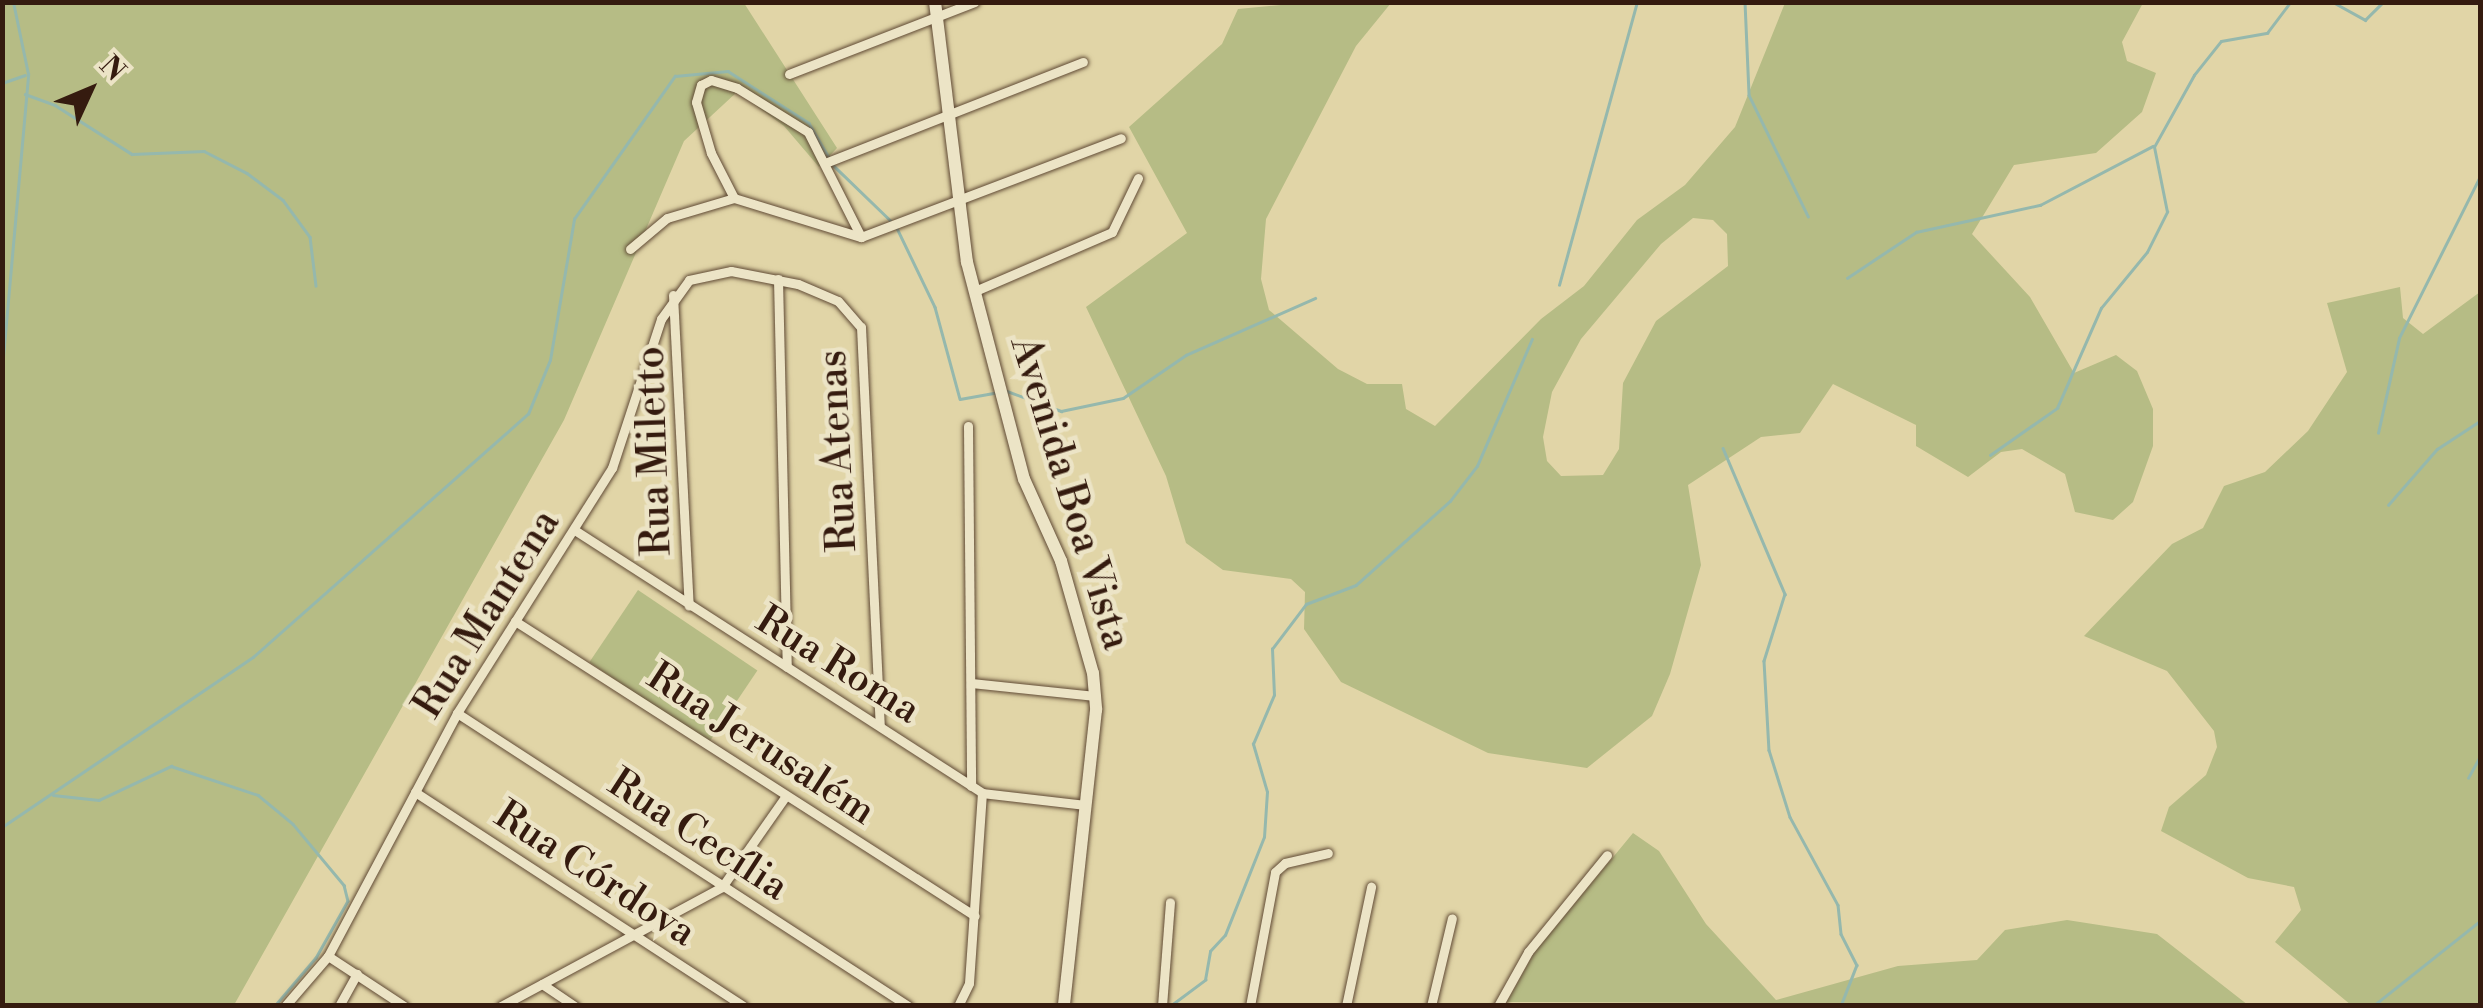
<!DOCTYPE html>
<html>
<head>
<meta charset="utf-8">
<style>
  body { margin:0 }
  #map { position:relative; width:2483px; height:1008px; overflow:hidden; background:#e1d5a7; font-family:"Libre Bodoni",serif }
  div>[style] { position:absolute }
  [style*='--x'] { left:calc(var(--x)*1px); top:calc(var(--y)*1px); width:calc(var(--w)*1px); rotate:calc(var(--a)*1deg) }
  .green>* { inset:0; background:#b6bc85; transform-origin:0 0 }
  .stream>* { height:2.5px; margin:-1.25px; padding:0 1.25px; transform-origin:1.25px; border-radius:1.25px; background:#95b8ad }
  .roads { filter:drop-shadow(0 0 2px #604a35) drop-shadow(0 0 2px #604a35) }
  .street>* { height:9px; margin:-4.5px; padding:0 4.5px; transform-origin:4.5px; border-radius:4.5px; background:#ece4c6 }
  .secondary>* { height:12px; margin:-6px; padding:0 6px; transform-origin:6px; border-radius:6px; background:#ece4c6 }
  span { translate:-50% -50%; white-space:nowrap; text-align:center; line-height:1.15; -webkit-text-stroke:9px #ece4c6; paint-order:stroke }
  .street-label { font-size:40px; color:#351b0f }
  .frame { position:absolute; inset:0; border:5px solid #351b0f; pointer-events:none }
  .north { position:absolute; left:40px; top:40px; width:100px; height:100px; -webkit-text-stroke:8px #ece4c6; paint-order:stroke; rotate:46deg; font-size:28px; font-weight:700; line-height:40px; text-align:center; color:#351b0f }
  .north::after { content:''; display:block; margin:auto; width:35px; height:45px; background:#351b0f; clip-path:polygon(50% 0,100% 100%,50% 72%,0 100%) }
</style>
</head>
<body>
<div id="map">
  <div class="green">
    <i style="clip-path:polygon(evenodd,1314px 2px,1391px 3px,1356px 46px,1266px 219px,1261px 279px,1269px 310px,1338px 369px,1367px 384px,1402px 384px,1406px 409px,1435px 426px,1541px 319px,1584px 286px,1637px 220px,1685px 185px,1735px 127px,1785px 3px,2143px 3px,2122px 42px,2127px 61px,2156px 73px,2142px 112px,2096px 153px,2014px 165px,1972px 234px,2030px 297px,2074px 373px,2116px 355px,2137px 371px,2153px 409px,2153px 446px,2133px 502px,2113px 520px,2075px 512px,2065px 474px,2022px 449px,2001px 452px,1968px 477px,1916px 446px,1916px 425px,1833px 384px,1800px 433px,1761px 437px,1688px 485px,1701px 565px,1670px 674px,1652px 716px,1587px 768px,1488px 753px,1341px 682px,1304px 629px,1305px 592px,1291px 579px,1223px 570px,1186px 543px,1166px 476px,1086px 307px,1187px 233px,1129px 127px,1222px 44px,1238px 9px,1314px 2px,1693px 218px,1713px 220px,1727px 234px,1728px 266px,1656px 321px,1623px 383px,1619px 449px,1603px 475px,1561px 476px,1547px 461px,1543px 437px,1552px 392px,1581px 339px,1661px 244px,1693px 218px)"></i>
    <i style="clip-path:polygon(2px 3px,744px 3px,837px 148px,819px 167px,784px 126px,737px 92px,684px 141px,564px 420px,234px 1005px,3px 1005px)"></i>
    <i style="clip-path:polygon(2400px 287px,2403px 318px,2423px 334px,2480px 292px,2480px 1005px,2351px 1005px,2275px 942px,2301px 910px,2294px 887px,2248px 878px,2161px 831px,2169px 807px,2206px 775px,2217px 747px,2214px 731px,2167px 671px,2084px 636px,2172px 544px,2203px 528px,2224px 486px,2265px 472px,2308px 431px,2347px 372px,2327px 303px)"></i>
    <i style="left:638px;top:590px;width:144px;height:87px;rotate:34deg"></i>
    <i style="clip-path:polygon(1633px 833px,1659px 851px,1706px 924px,1776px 1000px,1898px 966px,1977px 960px,2005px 930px,2067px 920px,2157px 934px,2248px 1005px,1507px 1002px,1534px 953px)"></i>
  </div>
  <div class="stream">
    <i style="--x:1745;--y:2;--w:93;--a:87.5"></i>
    <i style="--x:1749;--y:95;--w:135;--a:64"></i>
    <i style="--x:2333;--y:2;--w:37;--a:29"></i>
    <i style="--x:2365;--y:20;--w:25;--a:-45"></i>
    <i style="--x:2;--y:83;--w:24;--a:-19"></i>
    <i style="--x:25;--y:94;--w:32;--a:20"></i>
    <i style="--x:55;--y:105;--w:91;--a:32.5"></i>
    <i style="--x:132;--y:154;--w:72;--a:-2.4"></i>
    <i style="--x:204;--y:151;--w:48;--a:27.1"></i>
    <i style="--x:247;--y:173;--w:45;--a:36.9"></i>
    <i style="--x:283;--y:200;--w:46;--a:53.9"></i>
    <i style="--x:310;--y:237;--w:49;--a:83"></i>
    <i style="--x:832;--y:164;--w:81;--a:44"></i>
    <i style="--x:896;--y:226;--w:90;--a:64.3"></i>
    <i style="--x:935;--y:307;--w:95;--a:74.8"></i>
    <i style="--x:960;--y:399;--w:35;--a:-10"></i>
    <i style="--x:1847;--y:278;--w:83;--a:-33.7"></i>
    <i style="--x:1916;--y:232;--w:127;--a:-12.3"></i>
    <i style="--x:2040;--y:205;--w:127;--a:-27.6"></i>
    <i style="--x:1559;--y:285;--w:294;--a:-74.6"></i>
    <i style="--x:2;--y:368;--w:295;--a:-84.9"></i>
    <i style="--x:28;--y:74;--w:74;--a:-101.8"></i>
    <i style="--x:1007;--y:391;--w:58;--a:20.3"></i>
    <i style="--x:1061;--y:411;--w:63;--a:-11.8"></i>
    <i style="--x:1123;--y:398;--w:76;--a:-34.3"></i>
    <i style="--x:1186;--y:355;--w:141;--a:-23.8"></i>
    <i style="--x:2378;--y:433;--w:97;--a:-77.5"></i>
    <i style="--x:2399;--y:338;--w:181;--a:-63.4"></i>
    <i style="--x:1723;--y:448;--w:159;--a:67"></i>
    <i style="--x:1785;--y:594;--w:70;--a:107.4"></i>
    <i style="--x:1764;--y:661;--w:89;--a:86.8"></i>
    <i style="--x:1769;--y:750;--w:70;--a:72.6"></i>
    <i style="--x:1790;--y:817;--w:100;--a:61.4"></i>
    <i style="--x:1838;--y:905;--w:29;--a:84"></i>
    <i style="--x:1841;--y:934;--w:35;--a:63"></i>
    <i style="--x:1857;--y:965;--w:44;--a:111.3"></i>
    <i style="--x:1990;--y:455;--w:82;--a:-35"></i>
    <i style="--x:2057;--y:408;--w:109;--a:-66.3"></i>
    <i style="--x:2101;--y:308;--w:72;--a:-50.6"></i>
    <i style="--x:2147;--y:252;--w:45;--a:-63.4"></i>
    <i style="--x:2167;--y:212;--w:66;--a:-101.3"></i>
    <i style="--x:2154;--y:147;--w:82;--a:-60.9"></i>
    <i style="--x:2194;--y:75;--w:43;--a:-51.5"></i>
    <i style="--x:2221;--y:41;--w:47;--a:-9.9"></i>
    <i style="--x:2267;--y:33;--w:39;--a:-53"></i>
    <i style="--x:2388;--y:505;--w:74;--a:-48.8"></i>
    <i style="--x:2437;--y:449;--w:51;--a:-33.1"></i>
    <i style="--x:2468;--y:778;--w:25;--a:-61"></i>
    <i style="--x:53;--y:795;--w:46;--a:6.2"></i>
    <i style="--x:99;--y:800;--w:80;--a:-25.3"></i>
    <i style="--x:171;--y:766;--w:92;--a:18.4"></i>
    <i style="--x:258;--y:795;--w:45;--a:39.6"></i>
    <i style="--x:293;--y:824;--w:80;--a:50.1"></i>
    <i style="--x:344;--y:885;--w:16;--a:76"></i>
    <i style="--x:348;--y:901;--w:65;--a:119.3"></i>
    <i style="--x:316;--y:958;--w:63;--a:130.5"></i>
    <i style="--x:2;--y:827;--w:303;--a:-34.1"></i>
    <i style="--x:253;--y:657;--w:367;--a:-41.5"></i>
    <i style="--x:528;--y:414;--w:58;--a:-67.8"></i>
    <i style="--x:550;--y:360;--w:143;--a:-80.3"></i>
    <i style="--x:574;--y:219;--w:175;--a:-54.8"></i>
    <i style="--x:675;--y:76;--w:53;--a:-5.4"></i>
    <i style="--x:728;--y:71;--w:96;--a:32.7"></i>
    <i style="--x:809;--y:123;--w:39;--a:60"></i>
    <i style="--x:1170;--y:1006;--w:44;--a:-36.6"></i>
    <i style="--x:1205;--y:980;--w:29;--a:-80"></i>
    <i style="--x:1210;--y:951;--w:22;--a:-47"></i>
    <i style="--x:1225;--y:935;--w:105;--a:-68.3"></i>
    <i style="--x:1264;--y:837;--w:45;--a:-86.2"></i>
    <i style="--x:1267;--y:792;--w:50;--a:-106.3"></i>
    <i style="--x:1253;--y:744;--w:53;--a:-66.8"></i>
    <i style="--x:1274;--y:695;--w:46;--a:-92.5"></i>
    <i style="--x:1272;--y:649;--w:56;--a:-52.9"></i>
    <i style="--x:1306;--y:604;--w:53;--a:-20.8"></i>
    <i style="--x:1356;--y:585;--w:126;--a:-41.8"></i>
    <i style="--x:1450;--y:501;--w:44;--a:-52.4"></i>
    <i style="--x:1477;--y:466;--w:138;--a:-66.6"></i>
    <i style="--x:2373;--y:1006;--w:137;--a:-38.5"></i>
  </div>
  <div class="roads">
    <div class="street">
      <i style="--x:789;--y:74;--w:199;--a:-21.2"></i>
      <i style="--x:825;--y:163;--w:277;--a:-21.4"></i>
      <i style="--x:734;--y:198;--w:51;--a:-117.1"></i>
      <i style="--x:711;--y:153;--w:53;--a:-106.4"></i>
      <i style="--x:696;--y:102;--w:18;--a:-74"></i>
      <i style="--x:701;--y:85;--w:11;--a:-27"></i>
      <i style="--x:711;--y:80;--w:27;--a:17"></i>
      <i style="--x:737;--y:88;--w:84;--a:31.8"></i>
      <i style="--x:808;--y:132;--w:118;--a:63.2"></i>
      <i style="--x:630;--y:249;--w:48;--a:-40"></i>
      <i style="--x:667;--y:218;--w:70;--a:-16.6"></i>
      <i style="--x:734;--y:198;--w:133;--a:17.1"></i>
      <i style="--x:861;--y:237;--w:278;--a:-20.8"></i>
      <i style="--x:778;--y:279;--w:388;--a:88.7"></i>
      <i style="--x:975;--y:291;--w:149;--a:-23.3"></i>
      <i style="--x:1112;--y:232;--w:60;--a:-64.3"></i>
      <i style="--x:673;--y:295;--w:311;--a:87.1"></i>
      <i style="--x:968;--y:426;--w:360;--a:89.5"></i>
      <i style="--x:576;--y:531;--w:483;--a:32.8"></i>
      <i style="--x:982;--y:793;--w:104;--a:6.6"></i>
      <i style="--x:515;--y:621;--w:546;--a:32.67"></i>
      <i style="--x:971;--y:683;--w:125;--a:6"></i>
      <i style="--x:457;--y:713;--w:538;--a:33.01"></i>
      <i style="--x:415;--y:792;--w:392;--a:33.1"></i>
      <i style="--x:328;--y:956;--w:91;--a:33.3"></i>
      <i style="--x:542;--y:984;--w:40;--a:34"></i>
      <i style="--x:285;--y:1006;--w:66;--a:-49.3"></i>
      <i style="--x:328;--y:956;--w:275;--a:-62"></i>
      <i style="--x:457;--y:713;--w:290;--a:-57.7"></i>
      <i style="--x:612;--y:468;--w:157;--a:-71.8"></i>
      <i style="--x:661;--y:319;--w:48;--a:-54.3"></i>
      <i style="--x:689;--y:280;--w:43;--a:-12.1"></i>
      <i style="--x:731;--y:271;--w:68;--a:11"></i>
      <i style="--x:798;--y:284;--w:43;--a:23"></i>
      <i style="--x:838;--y:301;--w:35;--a:49"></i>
      <i style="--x:861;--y:327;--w:398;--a:87.3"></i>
      <i style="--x:339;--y:1006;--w:37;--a:-61"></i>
      <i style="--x:501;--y:1006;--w:251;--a:-28.3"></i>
      <i style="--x:722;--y:887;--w:110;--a:-55"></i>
      <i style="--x:958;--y:1006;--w:25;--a:-64"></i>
      <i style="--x:969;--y:983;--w:190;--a:-86.1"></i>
      <i style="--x:1162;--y:1006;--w:104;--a:-85.6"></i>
      <i style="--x:1250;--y:1006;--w:136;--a:-79.4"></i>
      <i style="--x:1275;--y:872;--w:13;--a:-42"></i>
      <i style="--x:1285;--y:863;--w:44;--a:-13.1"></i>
      <i style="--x:1346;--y:1006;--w:122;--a:-78.1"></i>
      <i style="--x:1431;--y:1006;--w:90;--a:-76.6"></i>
      <i style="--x:1498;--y:1006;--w:62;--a:-60.9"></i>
      <i style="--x:1528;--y:952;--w:125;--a:-50.8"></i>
    </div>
    <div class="secondary">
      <i style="--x:935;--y:2;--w:262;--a:83"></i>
      <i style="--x:967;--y:262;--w:224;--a:75.3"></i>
      <i style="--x:1024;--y:479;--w:90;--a:65.7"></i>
      <i style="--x:1061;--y:561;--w:116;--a:74.1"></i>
      <i style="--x:1093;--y:673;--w:37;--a:85"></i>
      <i style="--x:1096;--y:710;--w:298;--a:96.2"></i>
    </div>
  </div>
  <div class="street-label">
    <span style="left:654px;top:451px;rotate:-92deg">Rua Miletto</span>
    <span style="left:838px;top:451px;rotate:-93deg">Rua Atenas</span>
    <span style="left:1070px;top:493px;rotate:73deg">Avenida Boa Vista</span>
    <span style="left:487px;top:614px;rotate:-58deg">Rua Mantena</span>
    <span style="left:838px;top:665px;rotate:32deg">Rua Roma</span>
    <span style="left:761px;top:744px;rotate:33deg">Rua Jerusalém</span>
    <span style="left:698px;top:835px;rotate:33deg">Rua Cecília</span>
    <span style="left:595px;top:874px;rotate:33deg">Rua Córdova</span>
  </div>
  <div class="frame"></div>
  <div class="north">N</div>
</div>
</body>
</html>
